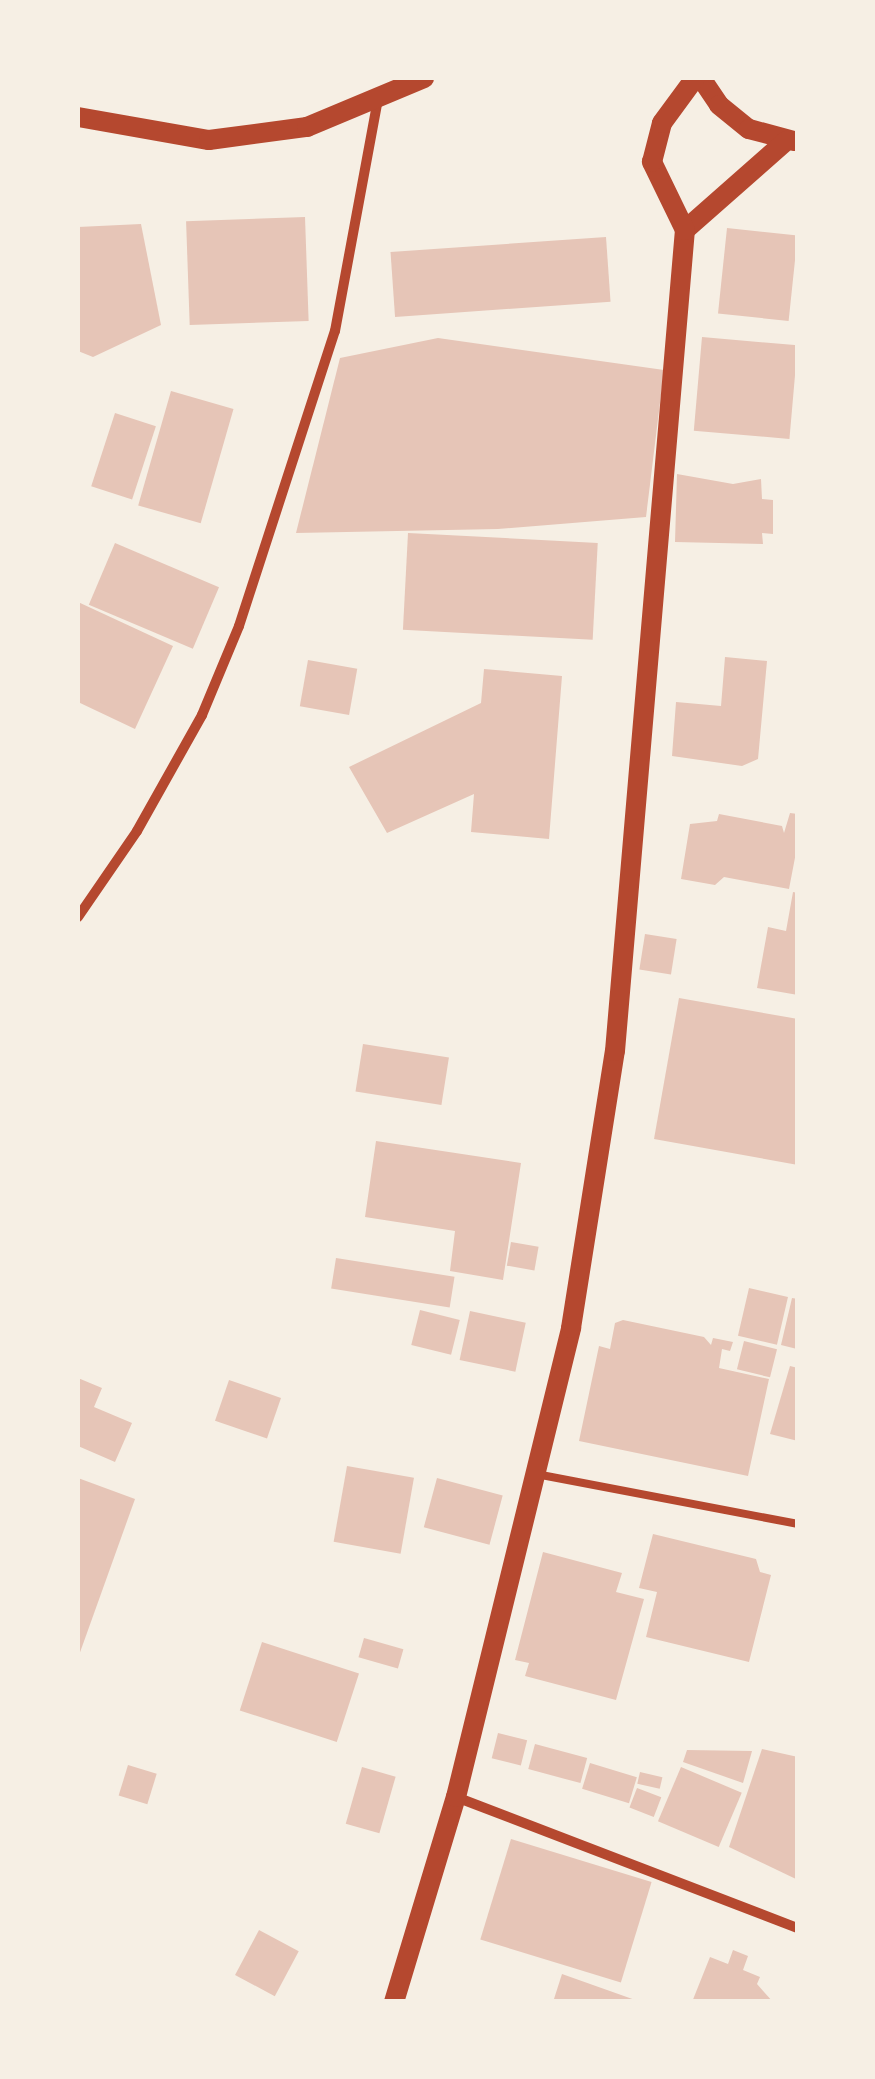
<!DOCTYPE html>
<html>
<head>
<meta charset="utf-8">
<style>
  body { margin:0 }
  #map { position:relative; width:875px; height:2079px; overflow:hidden; background:#f6efe4; font-family:"DejaVu Sans",sans-serif }
  div>[style] { position:absolute }
  [style*='--x'] { left:calc(var(--x)*1px); top:calc(var(--y)*1px); width:calc(var(--w)*1px); rotate:calc(var(--a)*1deg) }
  .building>* { inset:0; background:#e6c5b7; transform-origin:0 0 }
  .service>* { height:8px; margin:-4px; padding:0 4px; transform-origin:4px; border-radius:4px; background:#b5482f }
  .minor>* { height:10px; margin:-5px; padding:0 5px; transform-origin:5px; border-radius:5px; background:#b5482f }
  .secondary>* { height:20px; margin:-10px; padding:0 10px; transform-origin:10px; border-radius:10px; background:#b5482f }
  span { translate:-50% -50%; white-space:nowrap; text-align:center; line-height:1.15; -webkit-text-stroke:8px #f6efe4; paint-order:stroke }
  .frame { position:absolute; inset:0; border:80px solid #f6efe4; pointer-events:none }
</style>
</head>
<body>
<div id="map">
  <div class="building">
    <i style="left:305px;top:217px;width:104px;height:119px;rotate:88deg"></i>
    <i style="clip-path:polygon(141px 224px,161px 325px,93px 357px,78px 351px,78px 227px)"></i>
    <i style="left:727px;top:228px;width:71px;height:86px;rotate:6deg"></i>
    <i style="left:606px;top:237px;width:65px;height:216px;rotate:86deg"></i>
    <i style="left:702px;top:337px;width:96px;height:94px;rotate:5deg"></i>
    <i style="clip-path:polygon(438px 338px,664px 370px,646px 517px,498px 529px,296px 533px,340px 358px)"></i>
    <i style="left:171px;top:391px;width:65px;height:119px;rotate:16deg"></i>
    <i style="left:115px;top:413px;width:43px;height:77px;rotate:18deg"></i>
    <i style="clip-path:polygon(677px 474px,733px 484px,761px 479px,762px 499px,773px 500px,773px 534px,762px 533px,763px 544px,675px 542px)"></i>
    <i style="left:408px;top:533px;width:190px;height:97px;rotate:3deg"></i>
    <i style="left:115px;top:543px;width:113px;height:67px;rotate:23deg"></i>
    <i style="clip-path:polygon(78px 602px,173px 646px,135px 729px,78px 702px)"></i>
    <i style="clip-path:polygon(725px 657px,767px 661px,758px 759px,742px 766px,672px 756px,676px 702px,721px 706px)"></i>
    <i style="left:308px;top:660px;width:50px;height:47px;rotate:10deg"></i>
    <i style="clip-path:polygon(484px 669px,562px 676px,549px 839px,471px 832px,474px 794px,387px 833px,349px 767px,481px 703px)"></i>
    <i style="clip-path:polygon(790px 813px,798px 814px,798px 842px,789px 889px,724px 877px,715px 885px,681px 879px,690px 824px,717px 821px,719px 814px,782px 826px,784px 833px)"></i>
    <i style="clip-path:polygon(793px 892px,798px 893px,798px 995px,757px 988px,768px 927px,786px 931px)"></i>
    <i style="left:645px;top:934px;width:32px;height:36px;rotate:9deg"></i>
    <i style="clip-path:polygon(679px 998px,798px 1019px,798px 1165px,654px 1139px)"></i>
    <i style="left:363px;top:1044px;width:87px;height:48px;rotate:9deg"></i>
    <i style="clip-path:polygon(376px 1141px,521px 1163px,503px 1280px,450px 1271px,455px 1231px,365px 1217px)"></i>
    <i style="left:511px;top:1242px;width:28px;height:24px;rotate:10deg"></i>
    <i style="left:336px;top:1258px;width:120px;height:31px;rotate:9deg"></i>
    <i style="left:749px;top:1288px;width:40px;height:49px;rotate:13deg"></i>
    <i style="clip-path:polygon(792px 1298px,798px 1299px,797px 1349px,781px 1345px)"></i>
    <i style="left:420px;top:1310px;width:41px;height:36px;rotate:14deg"></i>
    <i style="left:470px;top:1311px;width:57px;height:50px;rotate:12deg"></i>
    <i style="clip-path:polygon(623px 1320px,704px 1337px,711px 1345px,713px 1338px,733px 1342px,730px 1351px,722px 1349px,719px 1368px,769px 1379px,748px 1476px,579px 1441px,599px 1346px,610px 1349px,615px 1323px)"></i>
    <i style="left:744px;top:1341px;width:34px;height:29px;rotate:14deg"></i>
    <i style="clip-path:polygon(790px 1366px,798px 1368px,798px 1441px,770px 1434px)"></i>
    <i style="clip-path:polygon(78px 1378px,102px 1388px,94px 1407px,132px 1423px,115px 1462px,78px 1446px)"></i>
    <i style="left:229px;top:1380px;width:55px;height:43px;rotate:19deg"></i>
    <i style="left:347px;top:1466px;width:68px;height:77px;rotate:10deg"></i>
    <i style="clip-path:polygon(78px 1478px,135px 1499px,78px 1658px)"></i>
    <i style="left:437px;top:1478px;width:68px;height:51px;rotate:15deg"></i>
    <i style="clip-path:polygon(653px 1534px,756px 1559px,760px 1572px,771px 1575px,749px 1662px,646px 1637px,657px 1592px,639px 1588px)"></i>
    <i style="clip-path:polygon(543px 1552px,622px 1573px,616px 1592px,644px 1599px,616px 1700px,525px 1676px,529px 1663px,515px 1660px)"></i>
    <i style="left:364px;top:1638px;width:41px;height:20px;rotate:16deg"></i>
    <i style="left:262px;top:1642px;width:102px;height:72px;rotate:18deg"></i>
    <i style="left:498px;top:1733px;width:30px;height:26px;rotate:14deg"></i>
    <i style="left:535px;top:1744px;width:54px;height:26px;rotate:15deg"></i>
    <i style="clip-path:polygon(762px 1749px,798px 1757px,798px 1880px,729px 1847px)"></i>
    <i style="clip-path:polygon(687px 1750px,752px 1751px,743px 1783px,683px 1762px)"></i>
    <i style="left:590px;top:1763px;width:49px;height:27px;rotate:17deg"></i>
    <i style="left:128px;top:1765px;width:30px;height:32px;rotate:17deg"></i>
    <i style="left:362px;top:1767px;width:35px;height:59px;rotate:16deg"></i>
    <i style="left:681px;top:1767px;width:66px;height:59px;rotate:23deg"></i>
    <i style="left:640px;top:1772px;width:23px;height:12px;rotate:13deg"></i>
    <i style="left:637px;top:1788px;width:26px;height:21px;rotate:21deg"></i>
    <i style="left:511px;top:1839px;width:147px;height:105px;rotate:17deg"></i>
    <i style="left:259px;top:1930px;width:45px;height:51px;rotate:28deg"></i>
    <i style="clip-path:polygon(733px 1950px,748px 1956px,743px 1970px,760px 1977px,757px 1984px,773px 2002px,692px 2002px,710px 1957px,728px 1964px)"></i>
    <i style="clip-path:polygon(562px 1974px,638px 2001px,638px 2002px,553px 2002px)"></i>
  </div>
  <div class="service">
    <i style="--x:536;--y:1474;--w:267;--a:10.8"></i>
  </div>
  <div class="minor">
    <i style="--x:78;--y:917;--w:104;--a:-55.5"></i>
    <i style="--x:137;--y:831;--w:133;--a:-60.7"></i>
    <i style="--x:202;--y:715;--w:96;--a:-67.4"></i>
    <i style="--x:239;--y:626;--w:310;--a:-72"></i>
    <i style="--x:335;--y:331;--w:235;--a:-79.5"></i>
    <i style="--x:456;--y:1797;--w:366;--a:21"></i>
  </div>
  <div class="secondary">
    <i style="--x:701;--y:78;--w:32;--a:56"></i>
    <i style="--x:719;--y:105;--w:38;--a:39"></i>
    <i style="--x:749;--y:129;--w:47;--a:14.9"></i>
    <i style="--x:78;--y:117;--w:133;--a:10"></i>
    <i style="--x:209;--y:140;--w:99;--a:-7.6"></i>
    <i style="--x:307;--y:127;--w:127;--a:-22.7"></i>
    <i style="--x:685;--y:230;--w:135;--a:-41.4"></i>
    <i style="--x:394;--y:2002;--w:214;--a:-73.2"></i>
    <i style="--x:456;--y:1797;--w:483;--a:-76.2"></i>
    <i style="--x:571;--y:1328;--w:280;--a:-81"></i>
    <i style="--x:615;--y:1051;--w:824;--a:-85.13"></i>
    <i style="--x:685;--y:230;--w:76;--a:-115.9"></i>
    <i style="--x:652;--y:162;--w:40;--a:-75.6"></i>
    <i style="--x:662;--y:123;--w:56;--a:-53.7"></i>
  </div>
  <div class="frame"></div>
</div>
</body>
</html>
